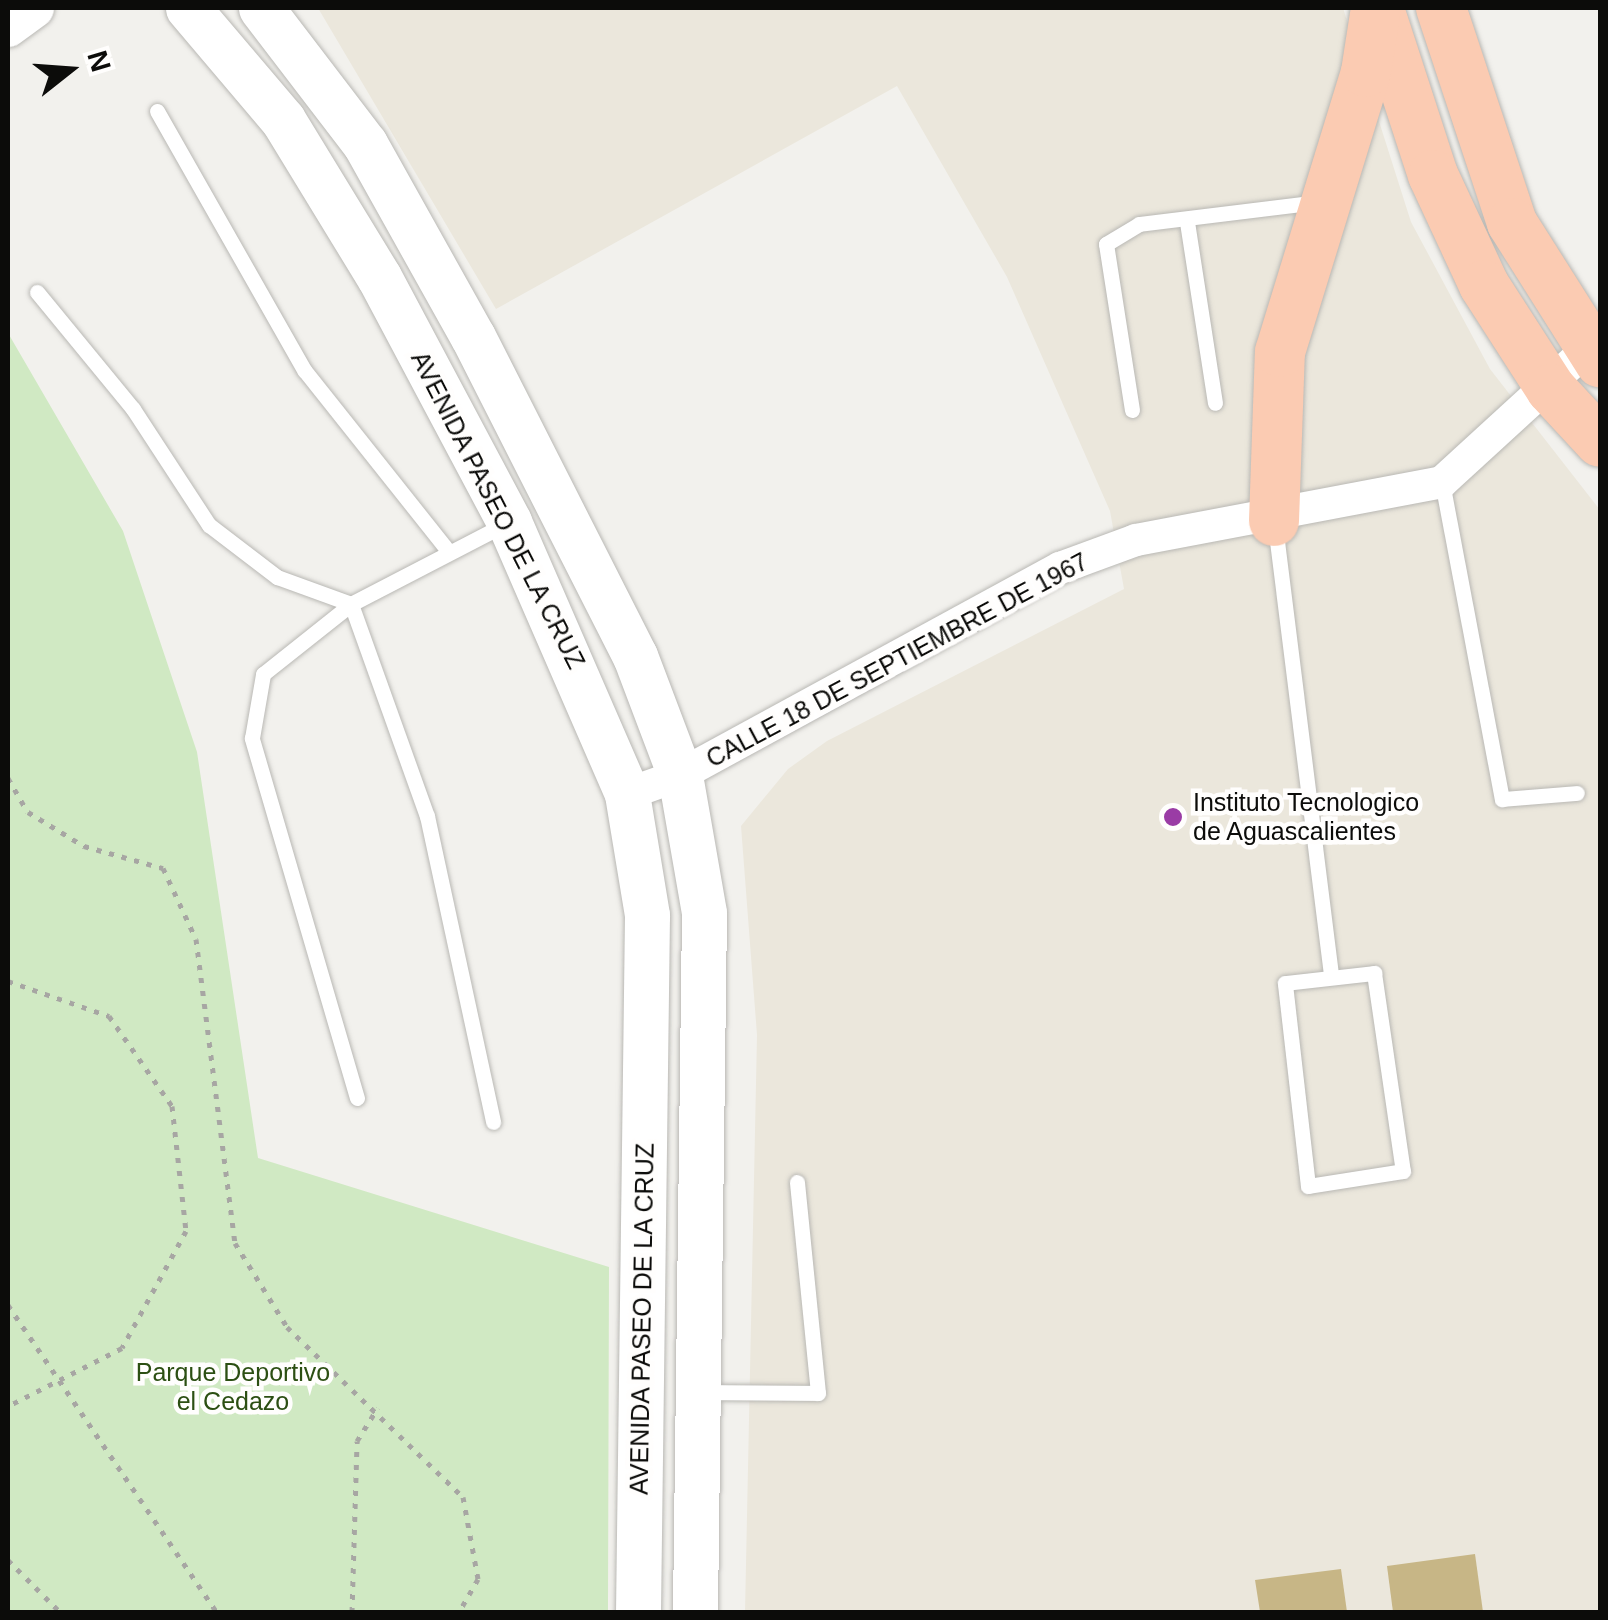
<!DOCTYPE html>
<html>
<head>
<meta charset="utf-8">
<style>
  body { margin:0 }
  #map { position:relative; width:1608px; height:1620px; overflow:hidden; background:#f2f1ed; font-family:Arial,sans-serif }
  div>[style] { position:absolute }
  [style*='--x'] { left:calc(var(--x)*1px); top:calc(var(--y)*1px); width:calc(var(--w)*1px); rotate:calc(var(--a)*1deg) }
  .built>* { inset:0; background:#ebe7dc }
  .green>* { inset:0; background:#d0e9c3 }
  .building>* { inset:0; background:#c7b686 }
  .path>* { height:5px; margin-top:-2.5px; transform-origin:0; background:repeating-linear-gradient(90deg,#a7a6a3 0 5px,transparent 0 13px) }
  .roads { filter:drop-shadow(0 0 2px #b9b8b4) drop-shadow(0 0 2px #b9b8b4) }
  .service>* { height:15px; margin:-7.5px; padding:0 7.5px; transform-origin:7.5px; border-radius:7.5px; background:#fff }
  .minor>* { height:32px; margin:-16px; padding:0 16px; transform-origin:16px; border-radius:16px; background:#fff }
  .tertiary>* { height:40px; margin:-20px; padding:0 20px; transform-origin:20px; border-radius:20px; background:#fff }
  .secondary>* { height:45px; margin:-22.5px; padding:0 22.5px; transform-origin:22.5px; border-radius:22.5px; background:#fff }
  .primary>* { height:50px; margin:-25px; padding:0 25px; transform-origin:25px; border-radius:25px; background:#fbcbb2 }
  .dots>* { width:28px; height:28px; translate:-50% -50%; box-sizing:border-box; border:5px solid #fffefd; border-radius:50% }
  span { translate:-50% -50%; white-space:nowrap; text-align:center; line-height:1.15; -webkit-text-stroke:9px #fffefd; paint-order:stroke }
  .street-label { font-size:25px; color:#0c0c0a }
  .poi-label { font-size:25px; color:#0c0c0a }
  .left { translate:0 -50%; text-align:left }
  .park-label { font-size:25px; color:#2c4f13 }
  .frame { position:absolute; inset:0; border:10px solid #0c0c0a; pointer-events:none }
  .north { position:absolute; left:20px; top:20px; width:100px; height:100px; -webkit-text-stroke:8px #fffefd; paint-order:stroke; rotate:73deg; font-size:28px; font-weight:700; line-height:40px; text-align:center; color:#0c0c0a }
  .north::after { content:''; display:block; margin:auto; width:35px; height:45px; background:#0c0c0a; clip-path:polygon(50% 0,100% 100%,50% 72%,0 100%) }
</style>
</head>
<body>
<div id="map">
  <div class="built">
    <i style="clip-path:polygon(318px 8px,1343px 8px,1411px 222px,1490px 369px,1600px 510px,1600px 1612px,745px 1612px,757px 1035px,741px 826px,788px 769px,827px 741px,1124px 589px,1110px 511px,1007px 277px,897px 86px,496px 309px)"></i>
  </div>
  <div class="green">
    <i style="clip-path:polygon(8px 333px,123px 531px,197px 752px,258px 1158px,609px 1267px,608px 1612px,8px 1612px)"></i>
  </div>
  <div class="building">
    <i style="clip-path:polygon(1475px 1554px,1483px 1612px,1393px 1612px,1387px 1566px)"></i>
    <i style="clip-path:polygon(1341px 1569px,1347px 1612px,1260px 1612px,1255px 1580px)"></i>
  </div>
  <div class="path">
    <i style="--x:8;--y:778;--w:39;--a:60"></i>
    <i style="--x:28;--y:812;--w:66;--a:31.3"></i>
    <i style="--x:84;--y:846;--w:82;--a:15.6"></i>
    <i style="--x:163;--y:868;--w:78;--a:65.1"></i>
    <i style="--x:196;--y:939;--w:306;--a:82.7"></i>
    <i style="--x:235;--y:1243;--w:99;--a:58.2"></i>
    <i style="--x:287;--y:1327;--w:245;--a:44"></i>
    <i style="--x:463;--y:1497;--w:83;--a:79.6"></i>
    <i style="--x:478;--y:1579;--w:38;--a:120"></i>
    <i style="--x:8;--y:981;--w:107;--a:19.1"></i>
    <i style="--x:109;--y:1016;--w:110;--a:55"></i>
    <i style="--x:172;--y:1106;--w:126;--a:83.6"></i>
    <i style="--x:186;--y:1231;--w:133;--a:118.7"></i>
    <i style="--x:122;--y:1348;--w:128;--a:153"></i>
    <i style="--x:8;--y:1305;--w:371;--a:55.8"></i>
    <i style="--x:8;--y:1560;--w:74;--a:45"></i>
    <i style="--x:352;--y:1612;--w:171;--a:-88.3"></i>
    <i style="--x:357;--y:1441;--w:39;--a:-58"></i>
  </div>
  <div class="roads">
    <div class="service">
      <i style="--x:157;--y:111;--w:299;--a:60.4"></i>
      <i style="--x:305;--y:371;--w:230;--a:51.5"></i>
      <i style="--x:1187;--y:222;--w:183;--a:81.2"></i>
      <i style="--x:37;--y:292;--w:151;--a:50.6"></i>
      <i style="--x:133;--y:409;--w:139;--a:56.8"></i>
      <i style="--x:209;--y:525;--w:86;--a:37.4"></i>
      <i style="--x:277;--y:577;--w:79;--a:20"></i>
      <i style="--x:351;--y:604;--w:176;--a:-27.4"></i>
      <i style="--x:1132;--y:410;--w:168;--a:-98.9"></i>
      <i style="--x:1106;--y:244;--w:39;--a:-31"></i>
      <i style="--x:1139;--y:224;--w:180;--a:-7"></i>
      <i style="--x:1442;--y:482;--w:323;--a:79.3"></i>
      <i style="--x:1502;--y:799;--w:75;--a:-4.6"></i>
      <i style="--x:1275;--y:525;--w:455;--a:82.9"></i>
      <i style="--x:1374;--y:973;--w:200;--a:81.7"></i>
      <i style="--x:1403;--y:1171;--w:96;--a:171"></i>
      <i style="--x:1308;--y:1186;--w:204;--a:-96.5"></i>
      <i style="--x:1285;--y:983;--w:90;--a:-6.4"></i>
      <i style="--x:357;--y:1098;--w:375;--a:-106.3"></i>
      <i style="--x:252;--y:738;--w:65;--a:-80.2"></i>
      <i style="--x:263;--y:674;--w:112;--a:-38.5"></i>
      <i style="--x:351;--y:604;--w:225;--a:70.3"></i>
      <i style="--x:427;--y:816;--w:313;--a:77.8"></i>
      <i style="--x:700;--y:1392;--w:118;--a:0.5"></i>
      <i style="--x:818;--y:1393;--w:212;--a:-95.7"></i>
    </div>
    <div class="minor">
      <i style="--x:627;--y:794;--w:56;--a:-19.7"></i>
      <i style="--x:680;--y:775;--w:433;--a:-28.6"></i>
      <i style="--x:1060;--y:568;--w:81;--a:-20.2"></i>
      <i style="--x:1136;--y:540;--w:311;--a:-10.7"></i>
      <i style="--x:1442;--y:482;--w:198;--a:-42.5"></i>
    </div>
    <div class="tertiary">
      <i style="--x:8;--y:27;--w:32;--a:-36"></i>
    </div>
    <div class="secondary">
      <i style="--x:188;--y:8;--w:147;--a:49.7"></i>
      <i style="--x:283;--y:120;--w:184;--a:58.6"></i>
      <i style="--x:379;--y:277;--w:277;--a:62"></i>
      <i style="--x:509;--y:522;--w:296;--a:66.5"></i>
      <i style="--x:627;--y:794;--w:123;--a:80.6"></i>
      <i style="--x:647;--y:915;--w:697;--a:90.74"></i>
      <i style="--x:261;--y:8;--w:171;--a:52.6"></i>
      <i style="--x:365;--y:144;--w:221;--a:60.8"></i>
      <i style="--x:473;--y:337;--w:358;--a:63.1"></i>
      <i style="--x:635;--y:656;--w:127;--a:69.3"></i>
      <i style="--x:680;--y:775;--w:140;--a:80.1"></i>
      <i style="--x:704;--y:913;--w:699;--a:90.74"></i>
    </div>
    <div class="primary">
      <i style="--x:1441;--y:8;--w:226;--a:71.7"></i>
      <i style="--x:1512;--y:223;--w:165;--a:57.7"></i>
      <i style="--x:1380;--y:12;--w:171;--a:72"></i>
      <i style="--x:1433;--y:175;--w:121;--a:65.1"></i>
      <i style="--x:1484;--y:285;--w:124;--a:57.2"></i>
      <i style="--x:1551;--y:389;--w:72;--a:47.2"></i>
      <i style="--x:1274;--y:521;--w:169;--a:-88"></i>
      <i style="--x:1280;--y:352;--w:293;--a:-72.9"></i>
      <i style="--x:1366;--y:72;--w:65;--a:-81.1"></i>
    </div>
  </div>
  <div class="dots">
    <i style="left:1173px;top:817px;background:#9a3ca5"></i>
  </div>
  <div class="street-label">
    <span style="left:498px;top:510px;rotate:63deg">AVENIDA PASEO DE LA CRUZ</span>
    <span style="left:897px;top:660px;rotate:-28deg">CALLE 18 DE SEPTIEMBRE DE 1967</span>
    <span style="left:642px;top:1319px;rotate:-89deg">AVENIDA PASEO DE LA CRUZ</span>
  </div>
  <div class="poi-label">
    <span class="left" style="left:1193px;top:817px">Instituto Tecnologico<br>de Aguascalientes</span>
  </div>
  <div class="park-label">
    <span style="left:233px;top:1387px">Parque Deportivo<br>el Cedazo</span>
  </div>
  <div class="frame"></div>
  <div class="north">N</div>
</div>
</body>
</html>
